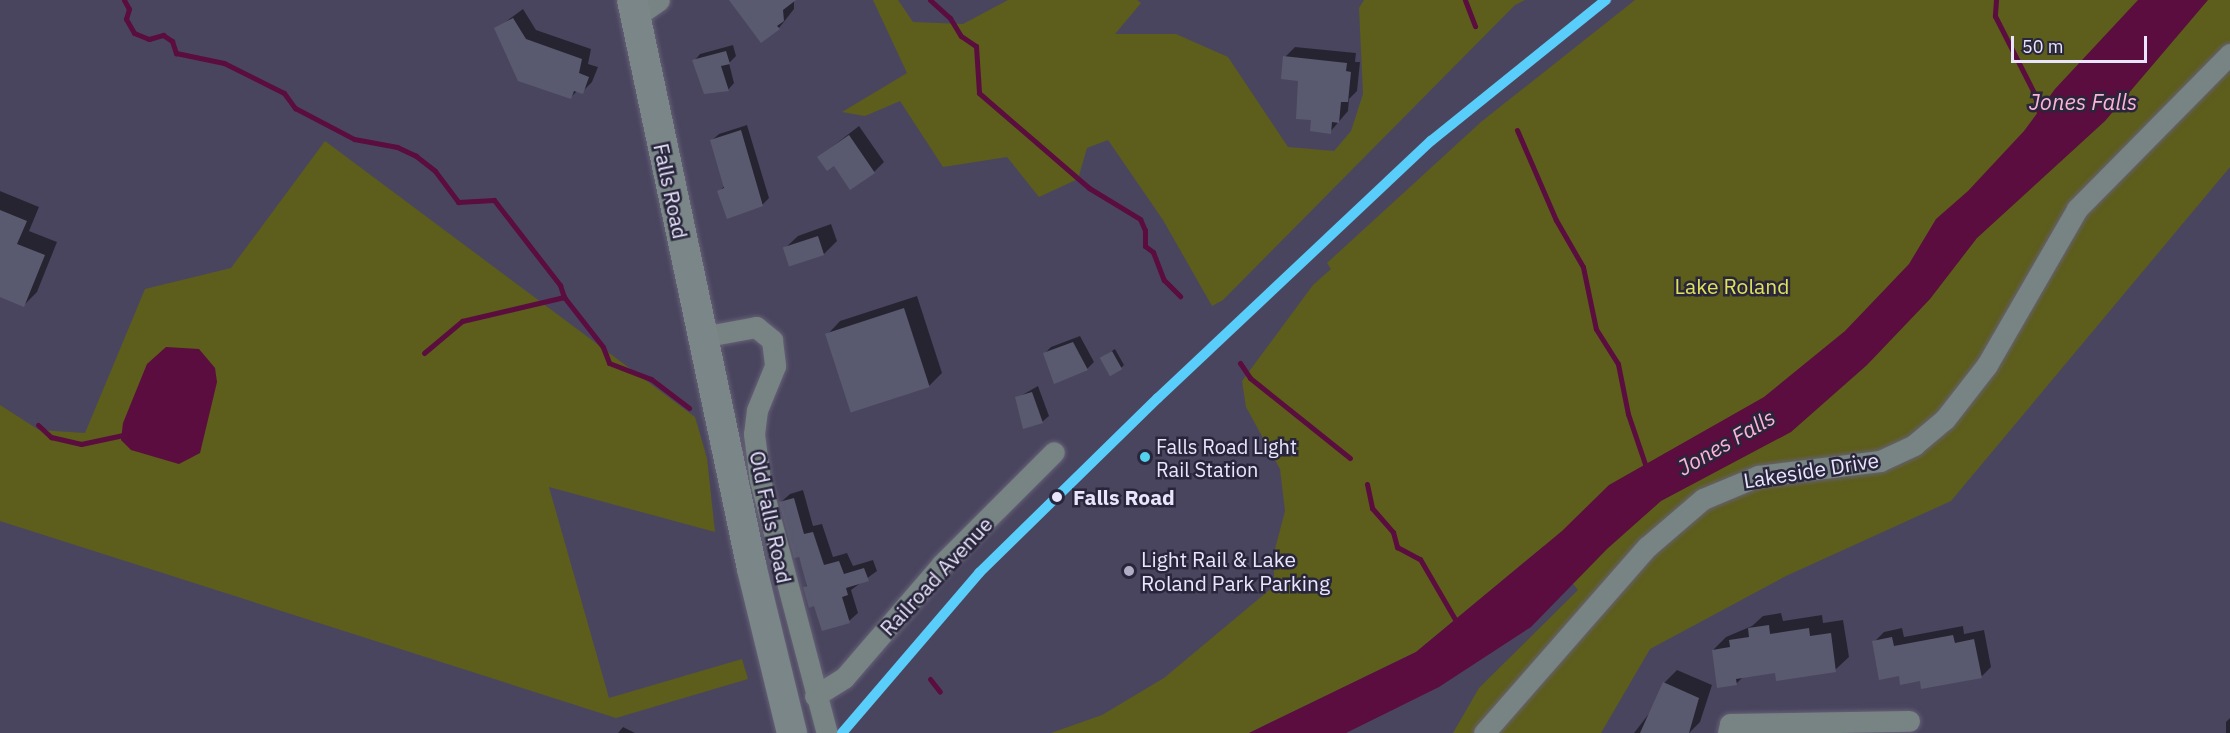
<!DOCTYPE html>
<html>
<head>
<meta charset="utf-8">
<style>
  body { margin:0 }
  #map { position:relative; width:2230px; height:733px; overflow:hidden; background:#4a455f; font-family:"IBM Plex Sans",sans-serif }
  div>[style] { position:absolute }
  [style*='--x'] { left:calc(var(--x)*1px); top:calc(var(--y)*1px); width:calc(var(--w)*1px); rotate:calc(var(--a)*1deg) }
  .green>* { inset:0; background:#5d5d1c }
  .water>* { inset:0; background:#5a0d3e }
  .shadow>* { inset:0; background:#0007 }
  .stream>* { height:5px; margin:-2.5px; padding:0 2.5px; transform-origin:2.5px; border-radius:2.5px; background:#5a0d3e }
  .building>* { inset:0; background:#595a6f; transform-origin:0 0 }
  .roads { filter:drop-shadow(0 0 2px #656176) drop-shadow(0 0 2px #656176) }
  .street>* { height:21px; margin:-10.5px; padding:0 10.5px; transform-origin:10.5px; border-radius:10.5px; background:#778483 }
  .secondary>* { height:30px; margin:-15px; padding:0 15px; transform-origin:15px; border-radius:15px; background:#7a8688 }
  .rail-1>* { height:10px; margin:-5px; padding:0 5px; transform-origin:5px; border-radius:5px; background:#5acefa }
  .dots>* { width:16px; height:16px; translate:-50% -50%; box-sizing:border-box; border:3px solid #29263c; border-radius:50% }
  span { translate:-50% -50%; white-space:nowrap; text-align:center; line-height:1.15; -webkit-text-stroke:5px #29263c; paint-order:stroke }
  .bus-label { font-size:20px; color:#e8e5fd }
  .left { translate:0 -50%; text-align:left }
  .street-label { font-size:21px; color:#e8e5fd }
  .park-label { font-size:21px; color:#e0e25c }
  .stop-label { font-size:21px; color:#e8e5fd; font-weight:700 }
  .poi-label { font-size:21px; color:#e8e5fd }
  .water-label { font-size:22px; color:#fcb4d5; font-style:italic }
  .scale { position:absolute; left:2011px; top:36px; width:136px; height:27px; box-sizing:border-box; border:3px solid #e8e5fd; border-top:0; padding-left:8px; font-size:18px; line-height:21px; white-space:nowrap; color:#e8e5fd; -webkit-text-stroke:4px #29263c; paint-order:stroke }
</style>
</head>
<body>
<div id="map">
  <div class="green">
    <i style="clip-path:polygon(873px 0,898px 0,913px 22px,963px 24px,1008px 0,1137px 0,1141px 3px,1115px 34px,1176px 34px,1228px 57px,1288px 147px,1334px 151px,1351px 131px,1363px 94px,1359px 8px,1364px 0,1525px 0,1515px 5px,1223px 300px,1212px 306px,1163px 220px,1108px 140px,1087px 148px,1078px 179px,1039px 197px,1007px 157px,943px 167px,900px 101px,865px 116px,842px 112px,907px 73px)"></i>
    <i style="clip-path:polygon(1635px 0,2230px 0,2230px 167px,1951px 501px,1786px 576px,1650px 649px,1601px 733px,1453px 733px,1479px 688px,1578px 590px,1544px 546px,1416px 652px,1249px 733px,1051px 733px,1102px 715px,1164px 678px,1274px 586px,1274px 553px,1285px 511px,1280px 469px,1246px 407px,1242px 381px,1313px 285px,1331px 269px,1327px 263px,1481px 122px)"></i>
    <i style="clip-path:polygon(325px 141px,695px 417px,707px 458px,715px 532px,549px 487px,609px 698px,742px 659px,748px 679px,616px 718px,0 521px,0 405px,39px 430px,85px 433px,145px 289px,231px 268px)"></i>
  </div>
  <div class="water">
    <i style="clip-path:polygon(2138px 0,2208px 0,2105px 121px,1977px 238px,1930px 299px,1867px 365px,1791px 432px,1661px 501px,1607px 549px,1531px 627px,1439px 687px,1346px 733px,1249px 733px,1416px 652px,1562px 531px,1609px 485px,1764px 397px,1845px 331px,1909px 264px,1936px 219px,1968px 191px,2024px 131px,2055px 89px)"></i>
    <i style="clip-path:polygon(166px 347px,199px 349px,215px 368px,217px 382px,200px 453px,179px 464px,131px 450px,121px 440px,123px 423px,147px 364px)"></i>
  </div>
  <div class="shadow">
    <i style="clip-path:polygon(731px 0,794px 0,794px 9px,779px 28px)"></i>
    <i style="clip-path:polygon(523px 9px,536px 30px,591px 49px,588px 64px,598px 67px,592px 82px,582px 92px,577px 91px,570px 98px,496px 29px)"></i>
    <i style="clip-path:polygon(733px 45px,736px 56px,729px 63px,734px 83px,728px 90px,694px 61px,700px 54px)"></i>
    <i style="clip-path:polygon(1295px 47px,1356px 53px,1355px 62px,1360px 62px,1357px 91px,1349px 99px,1348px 111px,1330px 132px,1313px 119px,1300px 80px,1285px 57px)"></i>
    <i style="clip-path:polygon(747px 125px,769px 198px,762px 205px,719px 192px,725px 185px,712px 140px,719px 134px)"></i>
    <i style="clip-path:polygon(859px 126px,884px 162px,874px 172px,819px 157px)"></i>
    <i style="clip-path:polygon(0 191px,39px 207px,29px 231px,57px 242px,37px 292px,24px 305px,0 296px)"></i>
    <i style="clip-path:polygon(831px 224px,837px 241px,824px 254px,784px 249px,798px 236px)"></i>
    <i style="clip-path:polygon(917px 296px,942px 373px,929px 386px,827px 335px,840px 321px)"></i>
    <i style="clip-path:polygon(1080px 336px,1094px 362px,1087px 369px,1045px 353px,1051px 347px)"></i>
    <i style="clip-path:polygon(1115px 349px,1124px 365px,1121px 368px,1101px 358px)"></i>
    <i style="clip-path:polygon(1038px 386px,1049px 416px,1042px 422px,1017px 398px)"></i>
    <i style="clip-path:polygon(803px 490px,813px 526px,822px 524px,833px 557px,847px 553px,853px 566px,873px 560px,877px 571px,851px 590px,858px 613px,849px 621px,815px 604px,804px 588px,808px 584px,781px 502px,790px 494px)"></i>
    <i style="clip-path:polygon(1781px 613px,1783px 621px,1822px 615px,1823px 623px,1843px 620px,1849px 657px,1835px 670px,1776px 671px,1744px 676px,1736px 684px,1713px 650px,1726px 637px,1752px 626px,1763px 616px)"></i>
    <i style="clip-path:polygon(1963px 626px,1964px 634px,1984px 630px,1991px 667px,1981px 677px,1921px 679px,1900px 675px,1874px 642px,1884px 632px,1902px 628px,1904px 637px)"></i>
    <i style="clip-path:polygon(1677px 670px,1712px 685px,1700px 722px,1689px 733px,1634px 733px,1651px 711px,1664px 683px)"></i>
    <i style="clip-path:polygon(2230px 718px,2230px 733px,2226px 733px,2226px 722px)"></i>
    <i style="clip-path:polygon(623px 727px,635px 733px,618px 733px)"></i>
  </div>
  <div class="stream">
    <i style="--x:124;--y:0;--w:10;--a:61"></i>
    <i style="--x:129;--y:9;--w:10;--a:107"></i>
    <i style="--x:126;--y:19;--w:16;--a:60"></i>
    <i style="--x:134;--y:33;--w:16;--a:22"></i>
    <i style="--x:149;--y:39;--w:15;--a:-16"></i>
    <i style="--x:163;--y:35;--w:11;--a:34"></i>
    <i style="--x:172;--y:41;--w:13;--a:72"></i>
    <i style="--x:176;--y:53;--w:49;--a:11.8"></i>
    <i style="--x:224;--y:63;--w:67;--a:26.6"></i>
    <i style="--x:284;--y:93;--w:19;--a:54"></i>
    <i style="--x:295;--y:108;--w:67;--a:27.7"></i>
    <i style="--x:354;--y:139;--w:44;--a:10.5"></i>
    <i style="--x:397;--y:147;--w:21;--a:25"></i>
    <i style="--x:416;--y:156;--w:24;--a:38"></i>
    <i style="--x:435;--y:171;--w:39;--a:53"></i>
    <i style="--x:458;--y:202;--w:36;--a:-3"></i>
    <i style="--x:494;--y:200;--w:108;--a:52.2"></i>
    <i style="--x:560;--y:285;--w:13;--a:72"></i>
    <i style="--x:564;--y:297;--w:63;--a:52"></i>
    <i style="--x:603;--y:347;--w:17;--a:69"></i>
    <i style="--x:609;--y:363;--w:45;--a:20.9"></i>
    <i style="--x:651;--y:379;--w:48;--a:37.3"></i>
    <i style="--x:930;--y:0;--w:27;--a:42"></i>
    <i style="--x:950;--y:18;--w:21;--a:59"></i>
    <i style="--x:961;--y:36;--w:18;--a:34"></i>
    <i style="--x:976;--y:46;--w:47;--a:86.3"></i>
    <i style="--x:979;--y:93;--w:145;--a:40.8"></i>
    <i style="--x:1089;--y:188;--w:60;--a:31.3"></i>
    <i style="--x:1140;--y:219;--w:12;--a:66"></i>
    <i style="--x:1145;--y:230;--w:16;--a:90"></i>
    <i style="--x:1145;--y:246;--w:10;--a:37"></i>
    <i style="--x:1153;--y:252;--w:30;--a:69"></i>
    <i style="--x:1164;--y:280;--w:23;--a:45"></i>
    <i style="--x:1465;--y:0;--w:28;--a:69"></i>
    <i style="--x:1996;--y:0;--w:16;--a:94"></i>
    <i style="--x:1995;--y:16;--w:86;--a:63.1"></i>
    <i style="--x:2034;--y:93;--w:25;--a:76"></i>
    <i style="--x:1517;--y:130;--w:98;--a:66.6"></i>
    <i style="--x:1556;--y:220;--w:54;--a:60.1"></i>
    <i style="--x:1583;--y:267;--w:63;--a:78.2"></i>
    <i style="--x:1596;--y:329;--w:41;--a:57.8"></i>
    <i style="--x:1618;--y:364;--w:51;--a:78.7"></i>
    <i style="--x:1628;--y:414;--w:56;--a:71.2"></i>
    <i style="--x:424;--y:353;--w:50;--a:-40.1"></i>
    <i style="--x:462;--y:321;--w:105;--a:-13.2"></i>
    <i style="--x:1240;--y:363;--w:18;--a:56"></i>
    <i style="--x:1250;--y:378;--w:128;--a:38.7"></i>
    <i style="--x:38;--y:425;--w:18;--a:43"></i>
    <i style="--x:51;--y:437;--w:31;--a:13"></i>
    <i style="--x:81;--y:444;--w:48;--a:-12"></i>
    <i style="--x:1367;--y:484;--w:25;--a:78"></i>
    <i style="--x:1372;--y:508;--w:32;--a:49"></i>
    <i style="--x:1393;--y:532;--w:16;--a:75"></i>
    <i style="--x:1397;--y:547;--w:26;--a:28"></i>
    <i style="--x:1420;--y:559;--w:78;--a:59.8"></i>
    <i style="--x:930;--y:679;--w:16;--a:52"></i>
  </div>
  <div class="building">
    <i style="clip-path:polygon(729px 0,796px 0,783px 10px,784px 21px,777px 26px,780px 29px,761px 43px)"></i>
    <i style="clip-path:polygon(513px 18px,526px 39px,582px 59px,579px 73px,589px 77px,583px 94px,574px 91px,571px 99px,518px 81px,494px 28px)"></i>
    <i style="clip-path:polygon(726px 51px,730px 64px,721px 66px,729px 91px,704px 94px,692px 60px)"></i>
    <i style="clip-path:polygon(1283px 56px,1347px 63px,1346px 71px,1351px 72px,1348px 102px,1341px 102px,1339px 123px,1332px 122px,1331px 134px,1310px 131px,1311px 120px,1296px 119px,1298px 81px,1281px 79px)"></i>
    <i style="clip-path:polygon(741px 130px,763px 206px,727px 219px,717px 191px,724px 188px,710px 140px)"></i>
    <i style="clip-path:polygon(849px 135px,875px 173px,850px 190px,834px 166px,827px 171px,817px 157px)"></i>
    <i style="clip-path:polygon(0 210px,27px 221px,17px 244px,45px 255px,24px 307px,0 297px)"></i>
    <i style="left:818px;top:236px;width:20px;height:37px;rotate:72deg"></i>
    <i style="left:904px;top:308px;width:83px;height:83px;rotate:72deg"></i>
    <i style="clip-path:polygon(1073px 342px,1088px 370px,1054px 384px,1043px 353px)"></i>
    <i style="left:1112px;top:351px;width:21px;height:14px;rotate:61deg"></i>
    <i style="clip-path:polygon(1032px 392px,1043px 423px,1023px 429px,1015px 397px)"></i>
    <i style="clip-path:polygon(794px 498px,804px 534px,813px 532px,824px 565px,839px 561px,844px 574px,864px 568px,869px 581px,846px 588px,848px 595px,842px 597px,850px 623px,822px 631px,814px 606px,809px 608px,803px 587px,807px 586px,799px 557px,794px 558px,779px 502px)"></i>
    <i style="clip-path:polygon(1769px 625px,1770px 634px,1809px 628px,1810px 636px,1831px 633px,1836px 672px,1776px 681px,1775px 673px,1736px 679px,1737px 685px,1717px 688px,1712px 650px,1730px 647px,1729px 640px,1749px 637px,1748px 628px)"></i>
    <i style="clip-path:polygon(1953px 635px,1955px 643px,1974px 639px,1982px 678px,1921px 689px,1920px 681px,1900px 685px,1899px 676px,1879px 680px,1872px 641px,1892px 637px,1894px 646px)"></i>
    <i style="clip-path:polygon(1663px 682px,1699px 698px,1689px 733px,1640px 733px)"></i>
  </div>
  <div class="roads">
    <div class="street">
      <i style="--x:635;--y:17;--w:29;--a:-35"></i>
      <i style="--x:702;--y:337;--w:55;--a:-10.5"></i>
      <i style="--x:756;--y:327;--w:21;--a:39"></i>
      <i style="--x:772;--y:340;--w:26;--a:83"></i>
      <i style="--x:775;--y:366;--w:48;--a:112.2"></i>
      <i style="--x:757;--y:410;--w:24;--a:97"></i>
      <i style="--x:754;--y:434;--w:46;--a:82.6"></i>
      <i style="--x:760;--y:480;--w:262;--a:75.2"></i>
      <i style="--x:815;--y:696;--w:34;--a:-32"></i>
      <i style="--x:844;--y:678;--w:150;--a:-49.3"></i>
      <i style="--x:942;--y:564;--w:158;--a:-45"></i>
      <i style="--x:1484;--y:733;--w:247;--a:-48.8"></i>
      <i style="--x:1647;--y:547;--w:74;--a:-40.6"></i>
      <i style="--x:1703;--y:499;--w:60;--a:-22.7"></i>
      <i style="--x:1758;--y:476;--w:123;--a:-7"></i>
      <i style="--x:1880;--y:461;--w:38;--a:-25"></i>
      <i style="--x:1914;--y:445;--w:40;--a:-40"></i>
      <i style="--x:1945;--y:419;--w:68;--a:-52.1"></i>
      <i style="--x:1987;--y:365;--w:180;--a:-60"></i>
      <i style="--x:2077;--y:209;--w:218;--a:-45.4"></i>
      <i style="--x:1728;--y:733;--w:9;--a:-77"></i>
      <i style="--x:1730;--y:724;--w:179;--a:-1"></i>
    </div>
    <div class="secondary">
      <i style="--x:632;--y:0;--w:582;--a:78.09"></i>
      <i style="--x:752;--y:569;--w:169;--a:76.3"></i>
    </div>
  </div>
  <div class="rail-1">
    <i style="--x:842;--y:733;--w:211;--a:-49.4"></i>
    <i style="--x:979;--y:573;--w:250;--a:-44.4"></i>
    <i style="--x:1158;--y:398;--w:375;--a:-43.3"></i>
    <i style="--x:1431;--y:141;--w:225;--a:-38.9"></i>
  </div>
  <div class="dots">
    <i style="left:1145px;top:457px;background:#53d2ee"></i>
    <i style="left:1057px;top:497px;background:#e8e5fd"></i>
    <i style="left:1129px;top:571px;background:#b1adc6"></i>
  </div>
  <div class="bus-label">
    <span class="left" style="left:1156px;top:458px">Falls Road Light<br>Rail Station</span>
  </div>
  <div class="street-label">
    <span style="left:671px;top:191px;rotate:78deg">Falls Road</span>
    <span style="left:1811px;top:470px;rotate:-9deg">Lakeside Drive</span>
    <span style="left:771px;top:517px;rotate:78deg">Old Falls Road</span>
    <span style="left:936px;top:576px;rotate:-47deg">Railroad Avenue</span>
  </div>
  <div class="park-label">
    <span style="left:1732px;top:286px">Lake Roland</span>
  </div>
  <div class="stop-label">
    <span class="left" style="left:1073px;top:497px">Falls Road</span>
  </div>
  <div class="poi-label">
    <span class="left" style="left:1141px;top:571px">Light Rail &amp; Lake<br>Roland Park Parking</span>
  </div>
  <div class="water-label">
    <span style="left:2083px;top:102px">Jones Falls</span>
    <span style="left:1726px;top:442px;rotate:-30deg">Jones Falls</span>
  </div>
  <div class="scale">50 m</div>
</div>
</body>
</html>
